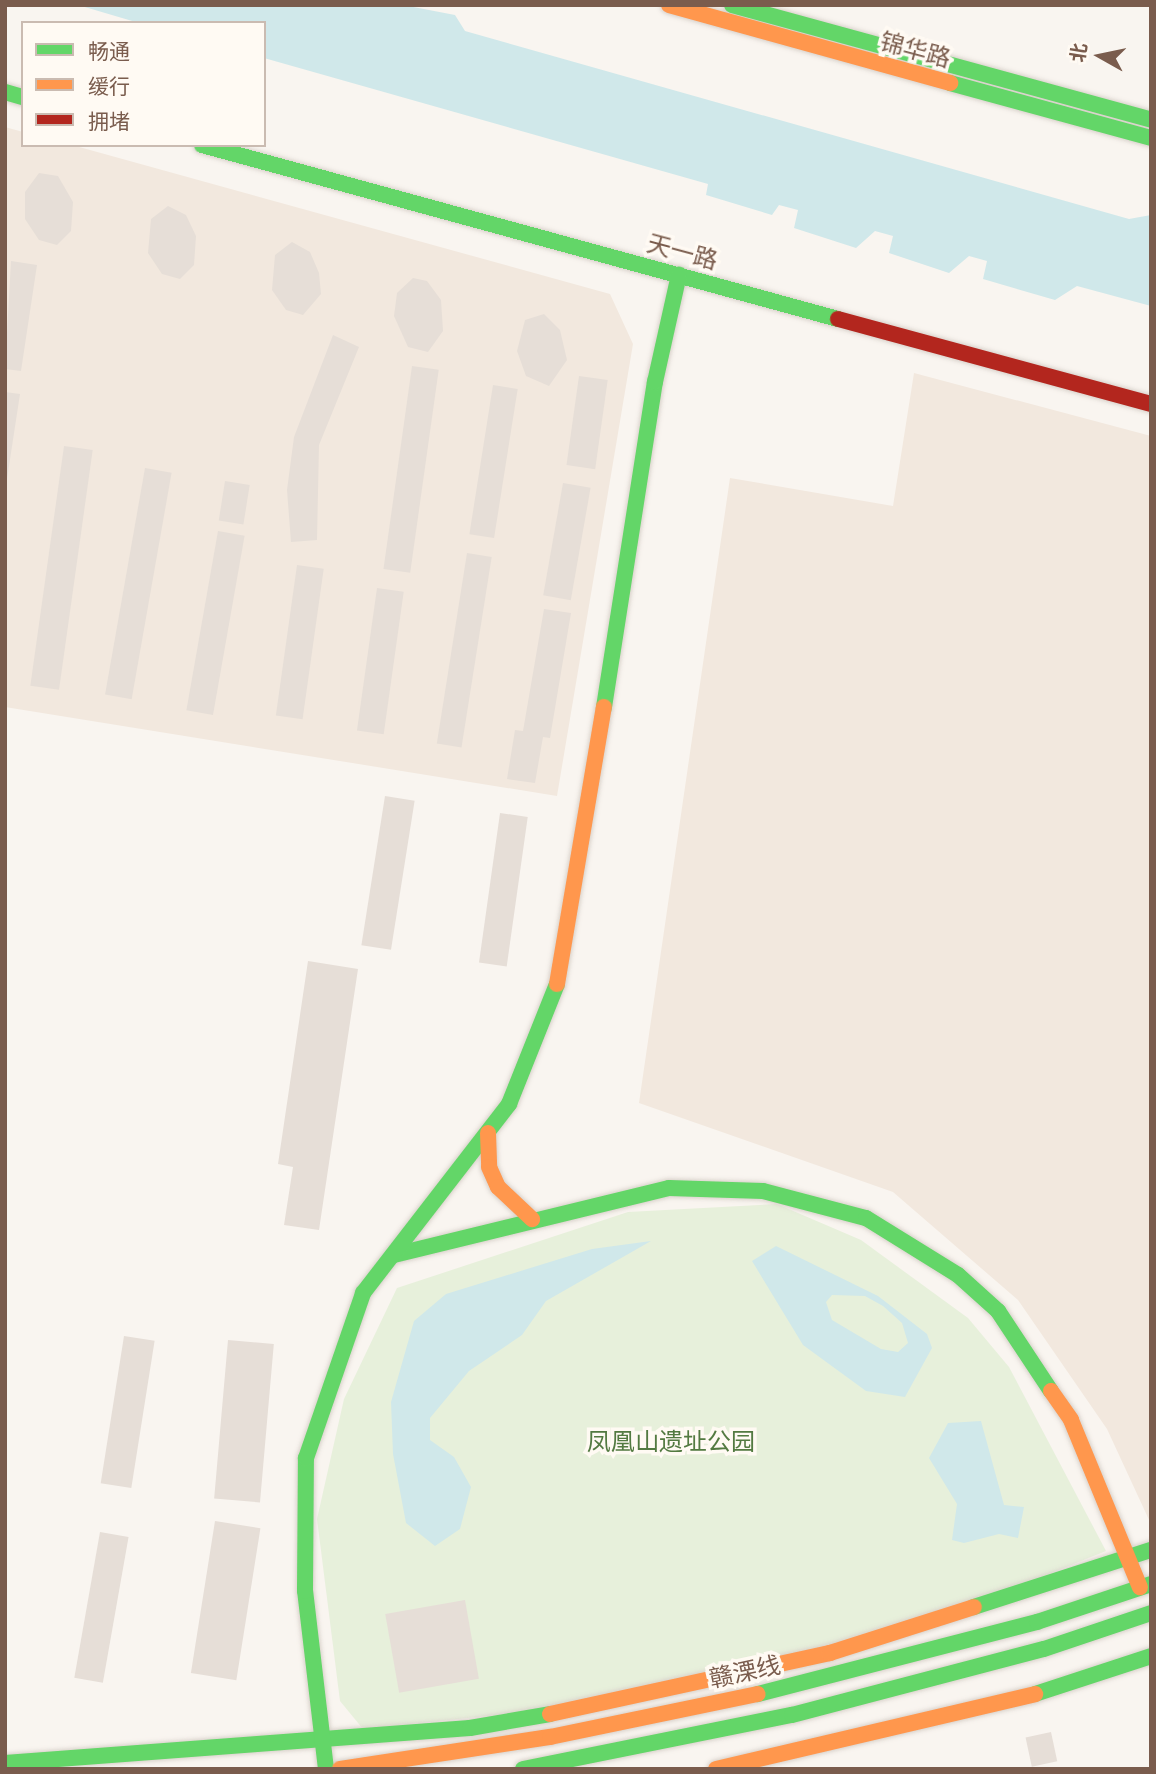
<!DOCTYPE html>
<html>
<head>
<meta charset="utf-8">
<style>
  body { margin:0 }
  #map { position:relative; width:1156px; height:1774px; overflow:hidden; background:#f9f5f0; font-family:"Fira Sans Condensed","Noto Sans SC",sans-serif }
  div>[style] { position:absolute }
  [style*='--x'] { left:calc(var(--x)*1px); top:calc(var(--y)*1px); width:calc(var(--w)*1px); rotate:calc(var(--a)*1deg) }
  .residential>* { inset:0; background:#f2e8de }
  .green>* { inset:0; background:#e7f0db }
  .water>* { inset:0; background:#d0e8ea }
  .building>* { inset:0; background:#e6ded7; transform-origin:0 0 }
  .roads { filter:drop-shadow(0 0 2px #d9d2cb) drop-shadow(0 0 2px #d9d2cb) }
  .fast>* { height:16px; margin:-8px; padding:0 8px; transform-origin:8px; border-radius:8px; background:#63d668 }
  .slow>* { height:16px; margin:-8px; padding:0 8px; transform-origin:8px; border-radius:8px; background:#ff974d }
  .jam>* { height:16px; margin:-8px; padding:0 8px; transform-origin:8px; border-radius:8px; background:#b3261e }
  span { translate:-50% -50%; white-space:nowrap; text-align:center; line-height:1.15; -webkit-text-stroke:7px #fffaf3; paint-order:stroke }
  .street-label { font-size:24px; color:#7a5c4d }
  .park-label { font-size:24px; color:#537a41 }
  .frame { position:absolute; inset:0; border:7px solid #7a5c4d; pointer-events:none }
  .legend { position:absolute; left:21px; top:21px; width:245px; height:126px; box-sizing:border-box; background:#fffaf3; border:2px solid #cabbb1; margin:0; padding:9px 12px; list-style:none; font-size:21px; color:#7a5c4d }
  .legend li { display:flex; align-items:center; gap:14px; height:35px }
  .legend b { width:35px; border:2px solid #cabbb1 }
  .north { position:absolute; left:1065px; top:21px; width:70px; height:70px; -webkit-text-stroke:5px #fffaf3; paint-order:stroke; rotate:279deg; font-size:19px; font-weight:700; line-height:28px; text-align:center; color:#7a5c4d }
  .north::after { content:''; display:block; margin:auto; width:24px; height:32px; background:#7a5c4d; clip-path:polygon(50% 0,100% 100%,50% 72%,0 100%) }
</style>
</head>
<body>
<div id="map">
  <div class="residential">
    <i style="clip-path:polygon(5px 127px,23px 132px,23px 145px,72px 145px,610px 294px,633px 344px,557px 796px,5px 707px)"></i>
    <i style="clip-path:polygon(914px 373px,1151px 436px,1150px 1522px,1107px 1429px,1018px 1300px,893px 1192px,639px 1103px,730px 478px,893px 506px)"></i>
  </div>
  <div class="green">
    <i style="clip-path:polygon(777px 1204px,861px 1240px,968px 1318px,1009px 1367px,1106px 1551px,913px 1628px,533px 1711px,363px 1729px,340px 1701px,317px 1519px,344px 1399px,397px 1288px,628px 1212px)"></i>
  </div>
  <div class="water">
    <i style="clip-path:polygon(78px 5px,403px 5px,455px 15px,465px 31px,1129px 219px,1151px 215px,1151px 306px,1077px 286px,1055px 300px,983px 279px,987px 261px,969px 256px,949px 273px,889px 253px,893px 236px,875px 231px,856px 248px,794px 228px,798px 210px,779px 205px,772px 215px,706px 195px,708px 184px,264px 58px,264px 23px,139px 23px)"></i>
    <i style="clip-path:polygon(651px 1241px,546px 1301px,522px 1335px,469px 1371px,430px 1418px,430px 1440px,454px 1457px,471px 1487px,460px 1529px,435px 1546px,406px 1523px,393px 1454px,391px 1402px,414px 1321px,446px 1294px,592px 1249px)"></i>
    <i style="clip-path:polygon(evenodd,776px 1246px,878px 1296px,927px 1334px,932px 1348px,905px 1397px,866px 1391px,803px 1345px,752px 1261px,776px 1246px,832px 1295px,865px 1296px,883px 1306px,902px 1323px,908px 1343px,898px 1352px,881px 1349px,832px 1320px,826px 1302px,832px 1295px)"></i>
    <i style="clip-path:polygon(981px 1421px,1004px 1505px,1024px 1507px,1018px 1538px,999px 1534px,964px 1543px,952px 1540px,957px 1504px,929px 1458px,948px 1423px)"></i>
  </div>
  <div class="building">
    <i style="clip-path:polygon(39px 173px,58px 176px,73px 202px,71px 231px,57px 245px,39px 240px,25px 219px,25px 192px)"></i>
    <i style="clip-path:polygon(168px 206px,186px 215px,196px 236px,194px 265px,180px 279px,162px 274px,148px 253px,151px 219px)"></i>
    <i style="clip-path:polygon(292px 242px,310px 252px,319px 273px,321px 294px,303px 315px,286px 310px,272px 290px,275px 255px)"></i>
    <i style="clip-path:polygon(11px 261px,37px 265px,21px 371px,5px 369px)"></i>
    <i style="clip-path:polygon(413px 278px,427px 281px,441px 300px,443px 331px,428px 352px,408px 347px,394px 316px,397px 293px)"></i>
    <i style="clip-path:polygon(544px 314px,560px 330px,567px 360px,549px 386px,526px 376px,517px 351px,525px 320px)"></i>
    <i style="clip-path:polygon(333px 335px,359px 347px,319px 445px,317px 540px,291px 542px,287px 490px,294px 437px)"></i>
    <i style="left:412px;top:366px;width:27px;height:205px;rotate:8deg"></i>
    <i style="left:579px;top:376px;width:29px;height:90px;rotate:8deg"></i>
    <i style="left:493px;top:385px;width:25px;height:151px;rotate:9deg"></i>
    <i style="clip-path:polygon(5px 392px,20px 394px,7px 479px,5px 479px)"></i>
    <i style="left:64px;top:446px;width:29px;height:242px;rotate:8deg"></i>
    <i style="left:145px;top:468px;width:27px;height:230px;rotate:10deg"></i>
    <i style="left:225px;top:481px;width:25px;height:40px;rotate:9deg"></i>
    <i style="left:563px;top:483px;width:28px;height:114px;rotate:10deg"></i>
    <i style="left:218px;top:531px;width:27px;height:182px;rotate:10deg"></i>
    <i style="left:467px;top:553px;width:25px;height:193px;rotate:9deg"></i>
    <i style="left:297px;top:565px;width:27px;height:152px;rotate:8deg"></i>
    <i style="left:377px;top:588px;width:27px;height:144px;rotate:8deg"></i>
    <i style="clip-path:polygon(544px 609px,571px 613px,550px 738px,543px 737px,535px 783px,507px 779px,515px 730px,523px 731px)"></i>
    <i style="left:385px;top:796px;width:30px;height:151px;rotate:9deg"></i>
    <i style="left:500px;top:813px;width:28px;height:151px;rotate:8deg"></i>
    <i style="clip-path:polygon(308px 961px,358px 969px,319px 1230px,284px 1225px,293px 1167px,278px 1164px)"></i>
    <i style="left:124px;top:1336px;width:31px;height:149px;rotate:9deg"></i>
    <i style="left:228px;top:1340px;width:46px;height:159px;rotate:5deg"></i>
    <i style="left:215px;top:1521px;width:46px;height:154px;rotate:9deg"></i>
    <i style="left:100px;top:1532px;width:29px;height:148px;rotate:10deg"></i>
    <i style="left:465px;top:1600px;width:80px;height:81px;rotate:80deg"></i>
    <i style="left:1051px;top:1732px;width:30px;height:26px;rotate:78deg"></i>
  </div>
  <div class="roads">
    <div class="fast">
      <i style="--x:732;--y:5;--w:434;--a:15.3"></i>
      <i style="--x:950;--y:83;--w:208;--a:15.3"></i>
      <i style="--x:5;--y:92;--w:19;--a:16"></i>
      <i style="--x:202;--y:145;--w:659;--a:15.3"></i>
      <i style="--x:604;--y:707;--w:329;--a:-81.1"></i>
      <i style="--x:655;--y:382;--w:110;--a:-77.4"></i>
      <i style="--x:394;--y:1255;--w:283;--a:-13.7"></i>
      <i style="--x:669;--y:1188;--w:94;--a:1.8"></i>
      <i style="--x:763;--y:1191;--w:106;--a:14.7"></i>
      <i style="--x:866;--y:1218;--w:108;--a:31.8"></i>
      <i style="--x:958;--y:1275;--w:54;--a:42"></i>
      <i style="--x:998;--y:1311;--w:96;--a:56.5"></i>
      <i style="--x:974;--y:1607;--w:186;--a:-17.9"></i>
      <i style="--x:758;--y:1694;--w:288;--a:-14.5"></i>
      <i style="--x:1037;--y:1622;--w:120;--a:-18.4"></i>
      <i style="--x:1035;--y:1694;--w:122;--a:-18.1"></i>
      <i style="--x:5;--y:1763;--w:466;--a:-4.3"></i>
      <i style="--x:470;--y:1728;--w:81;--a:-9.9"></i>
      <i style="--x:326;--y:1769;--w:179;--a:-96.7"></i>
      <i style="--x:305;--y:1591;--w:133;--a:-89.6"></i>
      <i style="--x:306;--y:1458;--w:175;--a:-70.9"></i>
      <i style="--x:363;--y:1293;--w:239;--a:-52.3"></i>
      <i style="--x:509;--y:1104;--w:129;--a:-68.2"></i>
      <i style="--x:523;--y:1769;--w:274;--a:-11.4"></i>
      <i style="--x:792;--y:1715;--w:260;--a:-14.7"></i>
      <i style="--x:1044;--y:1649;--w:113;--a:-18.6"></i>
    </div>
    <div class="slow">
      <i style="--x:669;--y:5;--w:292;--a:15.5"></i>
      <i style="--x:557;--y:984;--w:281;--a:-80.4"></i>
      <i style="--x:488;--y:1133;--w:34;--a:88"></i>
      <i style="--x:489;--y:1167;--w:22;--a:66"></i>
      <i style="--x:498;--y:1187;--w:47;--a:43.3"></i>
      <i style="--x:1051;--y:1391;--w:35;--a:55"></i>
      <i style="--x:1071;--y:1420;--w:181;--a:67.6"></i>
      <i style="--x:550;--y:1714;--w:287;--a:-12.3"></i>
      <i style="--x:830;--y:1653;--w:151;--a:-17.7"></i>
      <i style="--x:340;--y:1769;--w:212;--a:-8.7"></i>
      <i style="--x:550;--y:1737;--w:212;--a:-11.7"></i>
      <i style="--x:716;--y:1769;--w:328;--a:-13.2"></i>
    </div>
    <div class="jam">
      <i style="--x:838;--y:319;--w:324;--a:15.2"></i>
    </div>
  </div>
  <div class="street-label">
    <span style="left:915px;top:51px;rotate:15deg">锦华路</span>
    <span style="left:682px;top:253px;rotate:15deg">天一路</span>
    <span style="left:745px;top:1673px;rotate:-12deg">赣溧线</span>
  </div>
  <div class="park-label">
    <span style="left:671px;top:1443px">凤凰山遗址公园</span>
  </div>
  <div class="frame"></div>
  <ul class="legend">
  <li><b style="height:9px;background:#63d668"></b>畅通</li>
  <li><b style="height:9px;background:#ff974d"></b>缓行</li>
  <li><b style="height:9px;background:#b3261e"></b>拥堵</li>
  </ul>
  <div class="north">北</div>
</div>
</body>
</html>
